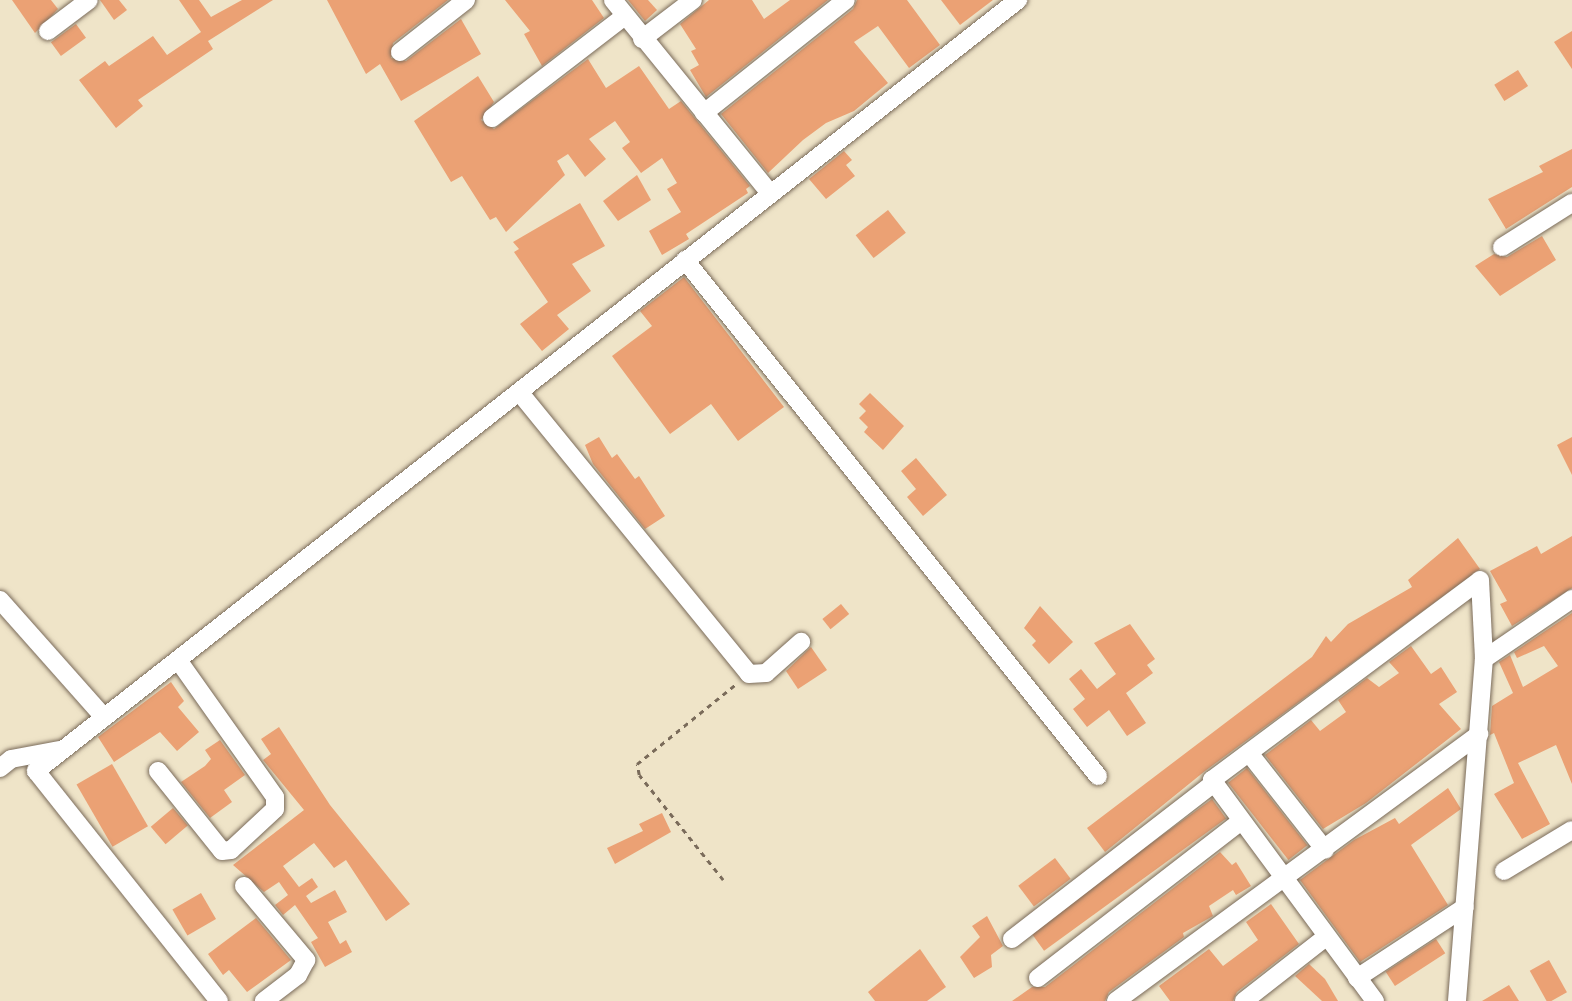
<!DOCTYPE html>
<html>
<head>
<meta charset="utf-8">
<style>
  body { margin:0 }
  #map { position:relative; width:1572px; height:1001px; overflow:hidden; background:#efe4c8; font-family:"Balsamiq Sans",sans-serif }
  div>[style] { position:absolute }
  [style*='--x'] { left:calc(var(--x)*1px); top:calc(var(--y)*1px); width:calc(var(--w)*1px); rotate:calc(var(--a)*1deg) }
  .building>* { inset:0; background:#eba174; transform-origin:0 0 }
  .path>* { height:2.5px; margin-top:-1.25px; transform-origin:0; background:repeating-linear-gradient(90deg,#7a6b5a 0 5px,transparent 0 10px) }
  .roads { filter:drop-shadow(0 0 2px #7a6b5a) drop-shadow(0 0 2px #7a6b5a) }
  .minor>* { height:18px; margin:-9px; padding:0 9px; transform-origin:9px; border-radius:9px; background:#fff }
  span { translate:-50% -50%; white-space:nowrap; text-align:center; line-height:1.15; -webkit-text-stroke:6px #f7f3e8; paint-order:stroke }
</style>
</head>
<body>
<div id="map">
  <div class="building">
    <i style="clip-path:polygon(12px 0,51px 0,58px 9px,35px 33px)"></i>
    <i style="clip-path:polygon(100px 0,119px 0,127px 10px,114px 20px)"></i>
    <i style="clip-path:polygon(179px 0,199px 0,211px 17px,242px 0,273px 0,208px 41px,213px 49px,138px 100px,143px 106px,116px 128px,79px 80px,105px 61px,109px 66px,153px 36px,167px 55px,201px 32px)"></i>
    <i style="clip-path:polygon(327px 0,448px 0,393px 43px,391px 58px,406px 61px,461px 19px,481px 54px,401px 101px,380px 64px,366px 74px)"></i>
    <i style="clip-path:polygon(505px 0,592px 0,604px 18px,542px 66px,524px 34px,530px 31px)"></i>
    <i style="clip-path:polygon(628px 0,648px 0,657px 10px,645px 21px)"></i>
    <i style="clip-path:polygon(709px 0,752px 0,764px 19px,790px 0,828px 0,706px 97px,690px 70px,699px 65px,691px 51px,696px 49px,680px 24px)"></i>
    <i style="clip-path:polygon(857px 0,907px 0,940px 45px,909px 68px,878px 26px,854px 42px,888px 83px,854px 111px,826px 123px,803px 140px,768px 173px,721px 114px,853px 9px)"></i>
    <i style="clip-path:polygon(941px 0,993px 0,960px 25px)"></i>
    <i style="left:76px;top:24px;width:17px;height:31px;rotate:54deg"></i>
    <i style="clip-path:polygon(1572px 31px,1572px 69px,1554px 42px)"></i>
    <i style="clip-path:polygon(588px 59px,606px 88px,639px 66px,669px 109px,681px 101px,750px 186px,746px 189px,748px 193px,686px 234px,689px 239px,662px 255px,649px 231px,681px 212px,667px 189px,677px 183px,662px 158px,641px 173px,622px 148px,630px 142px,615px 121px,589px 139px,606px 159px,585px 177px,568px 154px,557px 161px,565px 175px,506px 232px,496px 217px,490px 220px,462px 176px,451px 182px,414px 121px,478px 76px,494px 102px,481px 120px,494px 129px)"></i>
    <i style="left:1518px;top:70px;width:19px;height:28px;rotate:58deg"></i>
    <i style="clip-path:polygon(1572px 149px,1572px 187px,1506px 229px,1488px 199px,1543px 172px,1539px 166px)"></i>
    <i style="clip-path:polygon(844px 151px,852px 160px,846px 165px,855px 176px,826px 199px,809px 179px)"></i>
    <i style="clip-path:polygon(637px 175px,651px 200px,618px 221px,603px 201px)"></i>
    <i style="clip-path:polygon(580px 203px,605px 246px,572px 264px,591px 291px,557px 315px,569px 329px,542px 351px,520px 324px,548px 302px,514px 252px,519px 249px,513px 242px)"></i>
    <i style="left:888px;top:210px;width:29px;height:41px;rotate:52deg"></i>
    <i style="clip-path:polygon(1542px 236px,1556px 260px,1500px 296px,1475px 266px,1494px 254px,1507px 257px)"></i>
    <i style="clip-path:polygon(684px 277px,784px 407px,738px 441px,711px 404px,670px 434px,612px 356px,652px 326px,640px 311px)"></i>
    <i style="clip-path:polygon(870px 393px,904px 426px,883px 450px,864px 432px,868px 427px,859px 418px,866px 411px,859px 404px)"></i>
    <i style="clip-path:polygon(599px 437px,612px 458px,617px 454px,635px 479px,639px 476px,665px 516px,645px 529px,593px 464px,585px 445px)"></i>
    <i style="clip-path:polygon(1572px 437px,1572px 475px,1557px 445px)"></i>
    <i style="clip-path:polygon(916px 458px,947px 495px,923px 516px,907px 497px,916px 489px,901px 471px)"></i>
    <i style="clip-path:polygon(1572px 536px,1572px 588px,1512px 626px,1500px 604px,1507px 601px,1490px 571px,1537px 546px,1541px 554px)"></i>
    <i style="clip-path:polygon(1458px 538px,1480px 569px,1205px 771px,1105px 852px,1087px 828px,1312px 657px,1326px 636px,1331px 642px,1348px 624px,1412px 587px,1408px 580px)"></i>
    <i style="left:841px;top:604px;width:13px;height:24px;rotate:51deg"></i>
    <i style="clip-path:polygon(1040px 606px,1073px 642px,1049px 664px,1032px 645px,1036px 641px,1024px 628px)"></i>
    <i style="clip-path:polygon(1572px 613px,1572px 784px,1556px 745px,1518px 763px,1550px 824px,1522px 839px,1494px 794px,1514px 783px,1494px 733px,1490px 735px,1492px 706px,1513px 693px,1499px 662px,1510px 655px,1523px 687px,1558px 666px,1544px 646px,1517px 658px,1514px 652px)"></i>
    <i style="clip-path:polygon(1130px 624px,1155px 659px,1147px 665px,1153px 673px,1126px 693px,1146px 723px,1127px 736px,1109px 710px,1087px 727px,1073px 709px,1085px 699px,1069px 679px,1081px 669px,1097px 689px,1116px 674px,1094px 643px)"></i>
    <i style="clip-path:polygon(1411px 646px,1431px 674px,1441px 667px,1457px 692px,1439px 704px,1461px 729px,1366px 803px,1323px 829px,1265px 755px,1311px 720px,1320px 731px,1346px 712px,1338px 700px,1367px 678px,1379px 687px,1399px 673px,1389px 662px)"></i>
    <i style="clip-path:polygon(811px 647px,827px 670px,798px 689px,786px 671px)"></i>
    <i style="clip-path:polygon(171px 682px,184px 701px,178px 707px,199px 732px,177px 751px,160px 732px,114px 762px,98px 737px)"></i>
    <i style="clip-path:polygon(279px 727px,330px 805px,410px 904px,386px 921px,346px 860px,334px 868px,314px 843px,283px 866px,299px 887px,312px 878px,318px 887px,306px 896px,311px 903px,335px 890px,347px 912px,328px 922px,340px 944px,346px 940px,352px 952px,325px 967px,311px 942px,318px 938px,295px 905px,283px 915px,275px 905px,288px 895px,279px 882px,264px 892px,233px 865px,304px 810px,263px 760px,271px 754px,261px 739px)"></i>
    <i style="clip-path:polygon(220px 740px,245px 775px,224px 790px,232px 802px,210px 818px,181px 782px,205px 766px,211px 759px,205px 750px)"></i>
    <i style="left:112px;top:764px;width:72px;height:41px;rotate:60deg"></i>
    <i style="left:1247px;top:768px;width:98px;height:24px;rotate:52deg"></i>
    <i style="clip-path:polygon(1448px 788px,1461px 809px,1411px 845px,1448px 905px,1360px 962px,1300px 880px,1354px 840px,1395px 818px,1399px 824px)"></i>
    <i style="left:1212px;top:799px;width:24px;height:225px;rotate:54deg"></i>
    <i style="left:173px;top:808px;width:23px;height:29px;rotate:50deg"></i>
    <i style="clip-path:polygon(662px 813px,671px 832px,615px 864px,607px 848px,643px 831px,639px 824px)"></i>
    <i style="clip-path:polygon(1220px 852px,1232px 865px,1236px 862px,1251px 886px,1236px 895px,1233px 890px,1209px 906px,1213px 916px,1183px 933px,1184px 937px,1109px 992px,1105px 1001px,1012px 1001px,1032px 987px,1045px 987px)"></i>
    <i style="left:1055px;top:858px;width:26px;height:46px;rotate:53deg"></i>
    <i style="left:201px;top:893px;width:30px;height:33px;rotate:60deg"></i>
    <i style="clip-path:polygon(1271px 904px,1299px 944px,1237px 992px,1233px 1001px,1170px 1001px,1159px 986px,1209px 949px,1223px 966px,1258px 940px,1246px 922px)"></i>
    <i style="clip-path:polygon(987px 916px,1003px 946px,991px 955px,992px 967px,974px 978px,960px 957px,980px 937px,972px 926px)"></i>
    <i style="clip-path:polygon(256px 918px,291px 960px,247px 992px,229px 970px,223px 975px,208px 954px)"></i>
    <i style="left:1436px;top:939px;width:17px;height:60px;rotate:57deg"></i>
    <i style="clip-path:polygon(920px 949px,946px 987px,927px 1001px,875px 1001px,868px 992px)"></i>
    <i style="left:1549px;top:960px;width:37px;height:22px;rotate:61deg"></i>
    <i style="clip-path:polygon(1309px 964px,1325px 979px,1338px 1001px,1322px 1001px,1295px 976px)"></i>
    <i style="clip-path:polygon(1509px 985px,1519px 1001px,1482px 1001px)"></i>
  </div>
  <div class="path">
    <i style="--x:723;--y:880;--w:134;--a:-128.7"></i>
    <i style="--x:639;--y:775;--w:11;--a:-100"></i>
    <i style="--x:637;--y:764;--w:127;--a:-38.9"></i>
  </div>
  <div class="roads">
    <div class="minor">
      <i style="--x:613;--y:0;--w:249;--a:50.9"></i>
      <i style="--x:48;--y:31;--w:51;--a:-37.1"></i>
      <i style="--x:642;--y:39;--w:64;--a:-37.4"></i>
      <i style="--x:400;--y:52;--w:84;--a:-38.2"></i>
      <i style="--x:704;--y:113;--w:181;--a:-38.5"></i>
      <i style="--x:492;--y:118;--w:168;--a:-37.5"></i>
      <i style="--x:1502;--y:247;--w:83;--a:-32.2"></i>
      <i style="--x:685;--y:260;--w:661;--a:51.33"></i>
      <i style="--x:520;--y:393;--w:362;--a:50.8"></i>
      <i style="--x:749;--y:674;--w:17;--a:-3"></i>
      <i style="--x:766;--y:673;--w:47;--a:-41.5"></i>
      <i style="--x:1480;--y:580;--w:79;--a:87.1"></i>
      <i style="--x:0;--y:600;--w:157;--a:48.4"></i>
      <i style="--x:1249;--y:753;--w:123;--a:51.9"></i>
      <i style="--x:0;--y:768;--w:14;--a:-39"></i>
      <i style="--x:11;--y:759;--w:49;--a:-10.6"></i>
      <i style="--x:158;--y:771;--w:102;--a:51.3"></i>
      <i style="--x:222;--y:851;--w:9;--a:-6"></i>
      <i style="--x:231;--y:850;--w:60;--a:-43"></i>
      <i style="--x:275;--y:809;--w:12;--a:-90"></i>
      <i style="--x:275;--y:797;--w:168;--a:-125.3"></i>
      <i style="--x:1504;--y:871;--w:79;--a:-31.1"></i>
      <i style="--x:244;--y:886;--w:97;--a:50"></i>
      <i style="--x:306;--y:960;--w:17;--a:118"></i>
      <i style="--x:298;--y:975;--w:43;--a:142.6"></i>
      <i style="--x:1012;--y:939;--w:255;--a:-37.7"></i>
      <i style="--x:1038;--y:978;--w:257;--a:-37.7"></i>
      <i style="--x:1357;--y:978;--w:129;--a:-33.3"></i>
      <i style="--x:219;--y:1001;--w:294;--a:-128.5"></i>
      <i style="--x:36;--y:771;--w:1249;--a:-38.14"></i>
      <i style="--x:1116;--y:1001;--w:451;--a:-36.3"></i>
      <i style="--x:1244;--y:1001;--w:104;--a:-38"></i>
      <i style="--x:1375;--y:1001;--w:275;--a:-126.4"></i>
      <i style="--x:1212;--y:780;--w:334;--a:-36.7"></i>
      <i style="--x:1457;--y:1001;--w:343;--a:-85.5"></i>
      <i style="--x:1484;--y:659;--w:107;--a:-34.3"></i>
    </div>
  </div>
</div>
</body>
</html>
